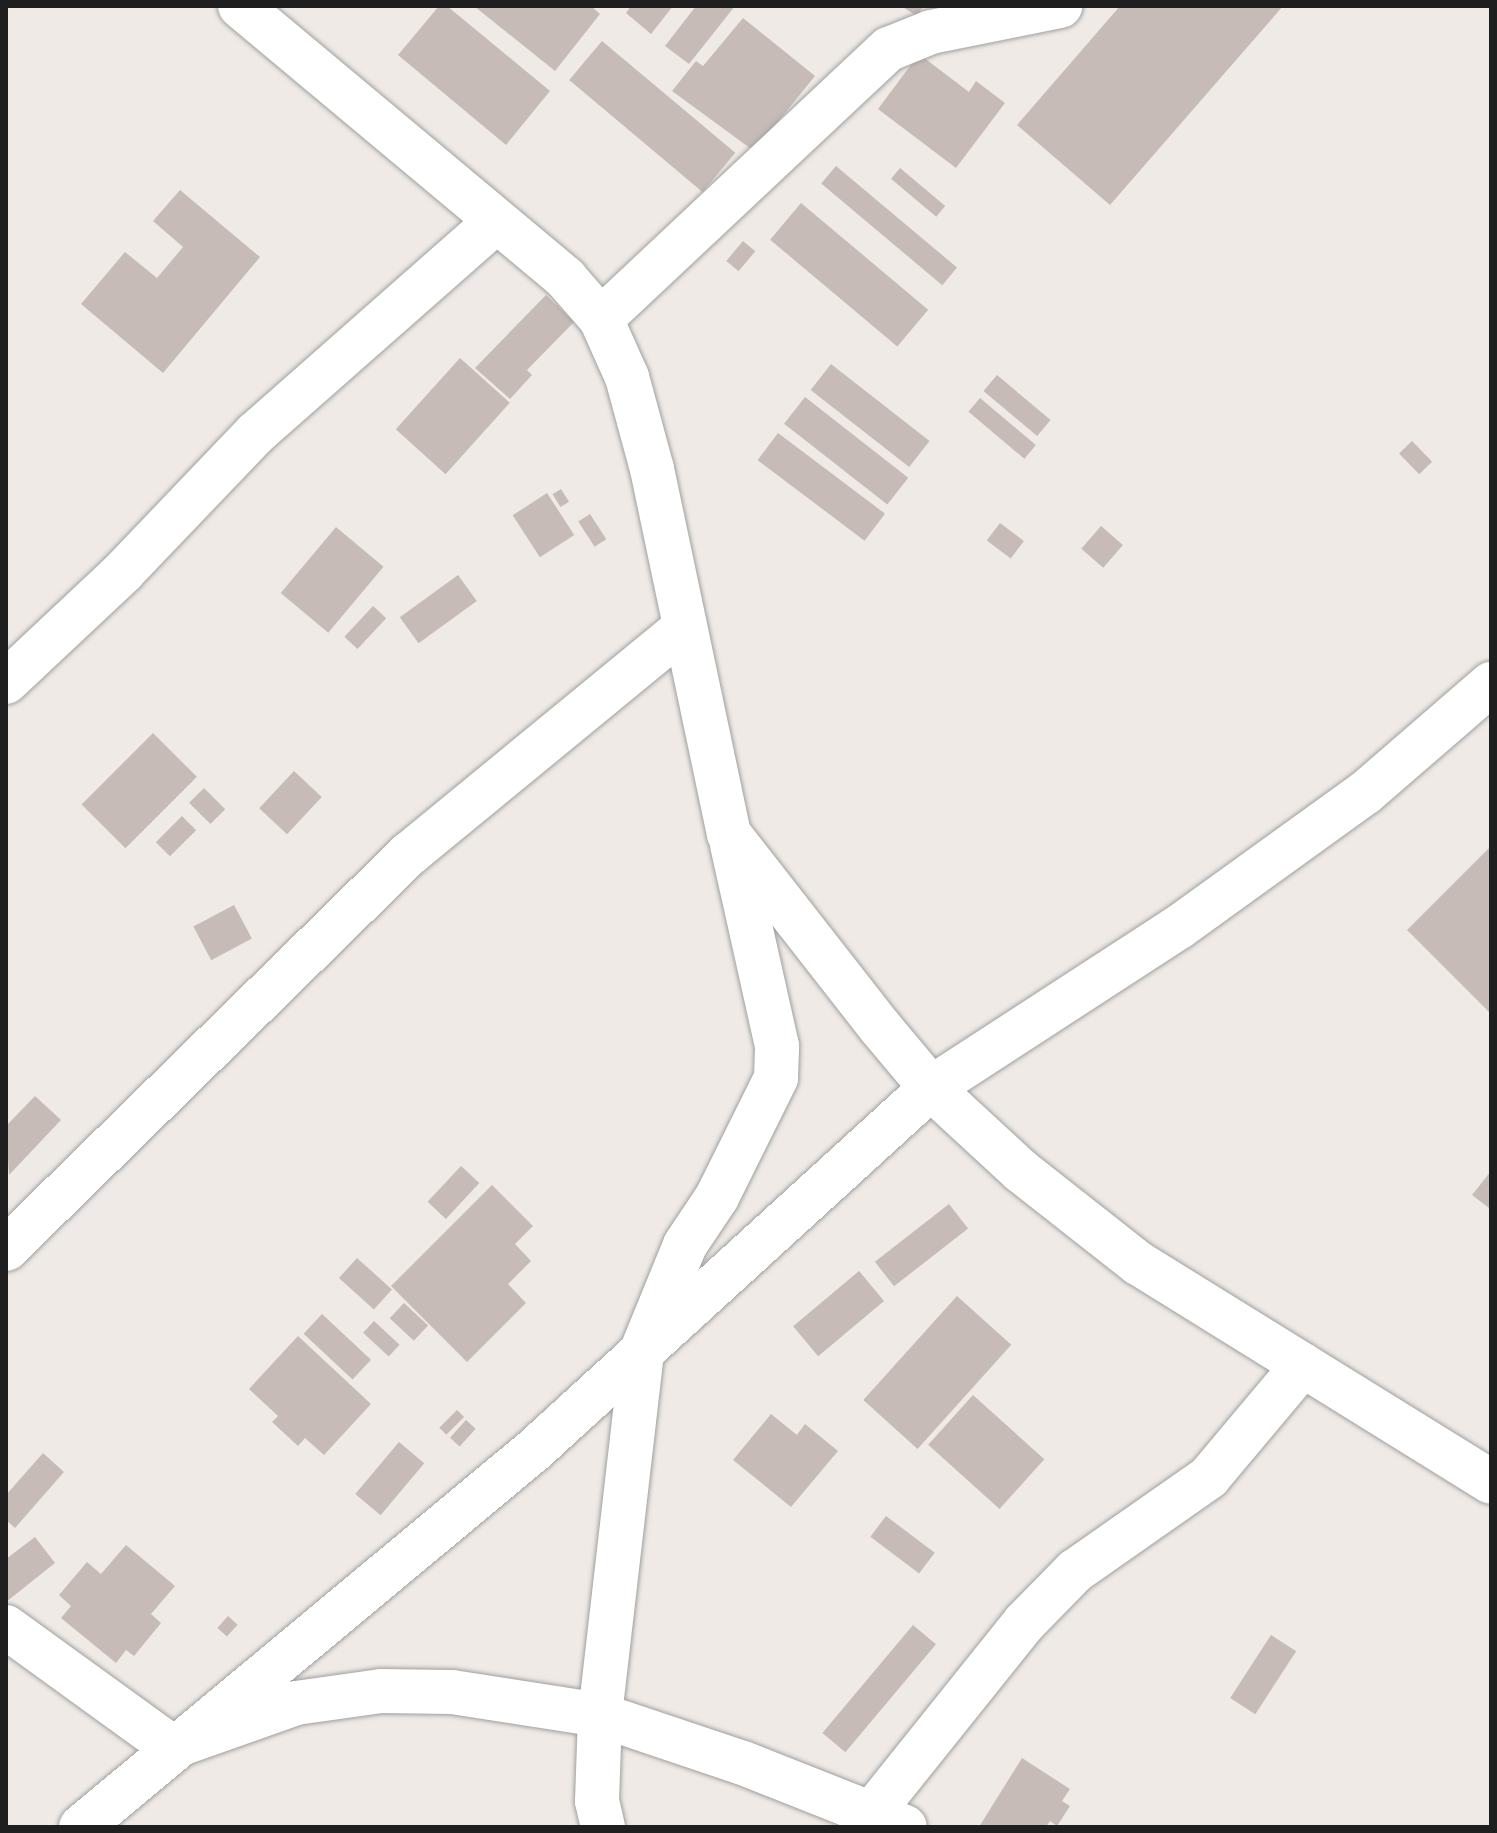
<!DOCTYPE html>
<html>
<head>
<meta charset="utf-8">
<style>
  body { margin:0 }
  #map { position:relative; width:1497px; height:1833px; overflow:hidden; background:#efeae5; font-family:Inter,sans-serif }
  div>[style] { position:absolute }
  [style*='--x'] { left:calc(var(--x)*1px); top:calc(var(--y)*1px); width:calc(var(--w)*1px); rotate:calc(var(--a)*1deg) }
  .building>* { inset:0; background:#c7bbb8; transform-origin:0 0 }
  .roads { filter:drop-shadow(0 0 2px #a0a0a0) drop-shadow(0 0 2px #a0a0a0) }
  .minor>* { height:44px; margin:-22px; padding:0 22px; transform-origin:22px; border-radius:22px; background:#fff }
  span { translate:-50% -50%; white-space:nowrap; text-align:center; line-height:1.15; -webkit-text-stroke:6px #fff; paint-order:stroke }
  .frame { position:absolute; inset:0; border:8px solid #1f1f1f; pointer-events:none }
</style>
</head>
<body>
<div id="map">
  <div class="building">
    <i style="clip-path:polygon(439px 6px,447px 6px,550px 91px,506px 145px,398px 55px)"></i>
    <i style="clip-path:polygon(474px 6px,591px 6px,600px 14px,555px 71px)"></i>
    <i style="clip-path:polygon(631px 6px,673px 6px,651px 34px,626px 13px)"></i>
    <i style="clip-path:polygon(696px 6px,735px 6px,689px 64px,665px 46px)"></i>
    <i style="clip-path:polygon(901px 6px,923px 6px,917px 16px)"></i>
    <i style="clip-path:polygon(1120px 6px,1283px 6px,1110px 205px,1017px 125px)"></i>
    <i style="clip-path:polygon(743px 18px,815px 76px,754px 151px,672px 91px,696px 61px,703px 66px)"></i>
    <i style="left:602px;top:41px;width:174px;height:51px;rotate:40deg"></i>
    <i style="clip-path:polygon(919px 54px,969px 92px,976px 81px,1005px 103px,956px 168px,878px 109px)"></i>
    <i style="left:836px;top:166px;width:158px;height:23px;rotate:40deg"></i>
    <i style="left:900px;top:168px;width:59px;height:14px;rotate:40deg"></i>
    <i style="clip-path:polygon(180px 190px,260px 257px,163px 373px,81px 304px,125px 252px,157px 278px,183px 247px,153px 221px)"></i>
    <i style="left:801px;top:203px;width:166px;height:48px;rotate:40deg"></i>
    <i style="left:743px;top:241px;width:16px;height:26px;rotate:40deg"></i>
    <i style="clip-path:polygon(546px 295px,574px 322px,527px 370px,532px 375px,510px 399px,475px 368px)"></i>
    <i style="left:460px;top:358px;width:67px;height:96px;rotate:42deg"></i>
    <i style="left:831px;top:364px;width:125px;height:33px;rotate:38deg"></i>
    <i style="left:997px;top:375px;width:70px;height:21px;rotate:40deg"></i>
    <i style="left:805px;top:397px;width:131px;height:34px;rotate:38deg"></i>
    <i style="left:980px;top:398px;width:73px;height:18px;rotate:40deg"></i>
    <i style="left:778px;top:433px;width:134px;height:34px;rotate:37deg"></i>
    <i style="left:1412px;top:441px;width:29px;height:18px;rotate:46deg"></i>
    <i style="left:561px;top:489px;width:15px;height:10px;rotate:58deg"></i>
    <i style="left:547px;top:493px;width:50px;height:41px;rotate:57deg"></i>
    <i style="left:590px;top:514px;width:30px;height:14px;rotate:57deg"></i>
    <i style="left:1000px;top:523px;width:30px;height:22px;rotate:37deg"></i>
    <i style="left:1101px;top:526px;width:29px;height:30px;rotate:41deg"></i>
    <i style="left:336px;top:527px;width:62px;height:86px;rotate:40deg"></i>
    <i style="left:458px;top:575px;width:32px;height:72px;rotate:54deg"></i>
    <i style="left:373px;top:606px;width:18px;height:42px;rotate:43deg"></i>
    <i style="left:153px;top:733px;width:62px;height:101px;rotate:45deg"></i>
    <i style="left:294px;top:771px;width:38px;height:51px;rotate:43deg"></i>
    <i style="left:204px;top:788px;width:30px;height:21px;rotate:45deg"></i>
    <i style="left:182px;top:816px;width:20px;height:37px;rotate:45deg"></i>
    <i style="clip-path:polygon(1491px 846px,1491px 1014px,1407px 930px)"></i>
    <i style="left:234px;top:905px;width:38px;height:46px;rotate:62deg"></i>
    <i style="clip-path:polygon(35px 1096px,61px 1120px,9px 1175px,6px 1126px)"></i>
    <i style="left:461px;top:1166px;width:25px;height:49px;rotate:43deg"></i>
    <i style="clip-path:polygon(1491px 1171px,1491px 1206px,1489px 1208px,1472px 1195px)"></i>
    <i style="clip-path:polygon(492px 1185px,533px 1226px,515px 1244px,531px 1261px,508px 1284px,526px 1303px,467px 1362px,391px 1286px)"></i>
    <i style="left:949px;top:1204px;width:31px;height:94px;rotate:52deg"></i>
    <i style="left:357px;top:1258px;width:47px;height:27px;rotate:42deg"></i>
    <i style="left:859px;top:1271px;width:39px;height:86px;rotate:50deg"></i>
    <i style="left:957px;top:1296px;width:73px;height:140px;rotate:42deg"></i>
    <i style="left:404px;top:1303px;width:33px;height:21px;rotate:43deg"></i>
    <i style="left:322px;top:1314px;width:67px;height:27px;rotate:43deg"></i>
    <i style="left:374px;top:1321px;width:35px;height:16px;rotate:43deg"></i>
    <i style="clip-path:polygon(298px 1336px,371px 1404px,324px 1455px,305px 1438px,298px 1446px,272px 1422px,278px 1416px,249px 1389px)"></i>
    <i style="left:973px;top:1395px;width:96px;height:67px;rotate:42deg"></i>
    <i style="left:457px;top:1410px;width:10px;height:25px;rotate:45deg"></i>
    <i style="clip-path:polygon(771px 1414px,797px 1435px,805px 1424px,838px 1451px,791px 1507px,733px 1460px)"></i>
    <i style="left:466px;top:1420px;width:13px;height:24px;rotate:42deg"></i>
    <i style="left:399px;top:1442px;width:33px;height:68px;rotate:40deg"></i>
    <i style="clip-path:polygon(43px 1453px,64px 1472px,15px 1528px,6px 1520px,6px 1495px)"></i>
    <i style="left:886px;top:1516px;width:61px;height:26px;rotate:37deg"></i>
    <i style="clip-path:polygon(35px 1537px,55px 1563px,6px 1602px,6px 1559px)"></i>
    <i style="clip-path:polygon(126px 1545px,175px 1586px,151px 1614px,161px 1623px,134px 1656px,126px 1650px,116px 1663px,61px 1618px,71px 1606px,59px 1595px,87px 1562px,101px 1574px)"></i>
    <i style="left:228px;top:1616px;width:13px;height:16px;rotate:42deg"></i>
    <i style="left:913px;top:1625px;width:30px;height:141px;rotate:40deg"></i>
    <i style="left:1271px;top:1635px;width:30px;height:75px;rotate:33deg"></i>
    <i style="clip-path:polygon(1022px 1758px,1070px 1789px,1062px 1801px,1070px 1806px,1057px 1826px,1050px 1821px,1046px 1827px,979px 1827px)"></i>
  </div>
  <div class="roads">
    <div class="minor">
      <i style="--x:240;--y:6;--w:425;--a:39.9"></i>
      <i style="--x:566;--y:279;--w:53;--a:48.8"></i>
      <i style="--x:601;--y:319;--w:64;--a:65.9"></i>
      <i style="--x:627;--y:377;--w:95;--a:74.8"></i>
      <i style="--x:652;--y:469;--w:373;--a:78.1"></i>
      <i style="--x:729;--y:834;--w:244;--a:52"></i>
      <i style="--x:879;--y:1026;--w:81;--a:50"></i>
      <i style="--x:931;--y:1088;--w:122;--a:42.7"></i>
      <i style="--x:1021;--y:1171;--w:149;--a:38.2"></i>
      <i style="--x:1138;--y:1263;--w:415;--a:31.8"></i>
      <i style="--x:601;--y:319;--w:395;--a:-43.2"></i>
      <i style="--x:889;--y:49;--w:45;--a:-22"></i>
      <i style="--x:931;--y:32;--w:132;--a:-11.4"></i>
      <i style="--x:6;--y:682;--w:161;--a:-43.2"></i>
      <i style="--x:123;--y:572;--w:192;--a:-46.3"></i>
      <i style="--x:256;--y:433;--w:319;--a:-41.4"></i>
      <i style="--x:6;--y:1249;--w:564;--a:-44.43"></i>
      <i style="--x:409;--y:854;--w:357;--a:-39.4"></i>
      <i style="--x:6;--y:1627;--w:205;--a:35.9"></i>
      <i style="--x:172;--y:1747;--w:132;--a:-19.5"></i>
      <i style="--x:296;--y:1703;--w:86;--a:-8"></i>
      <i style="--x:381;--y:1691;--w:71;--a:0.8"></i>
      <i style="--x:452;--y:1692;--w:150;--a:8.8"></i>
      <i style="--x:600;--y:1715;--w:151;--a:18.6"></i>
      <i style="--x:743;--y:1763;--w:174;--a:21.6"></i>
      <i style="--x:871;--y:1814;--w:245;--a:-51.3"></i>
      <i style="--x:1024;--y:1623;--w:73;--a:-45.6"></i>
      <i style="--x:1075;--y:1571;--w:164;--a:-35"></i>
      <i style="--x:1209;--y:1477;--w:146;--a:-50"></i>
      <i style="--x:81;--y:1827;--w:588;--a:-39.76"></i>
      <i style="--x:533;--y:1451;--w:539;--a:-42.37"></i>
      <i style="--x:931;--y:1088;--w:296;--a:-33"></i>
      <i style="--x:1179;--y:927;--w:229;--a:-35.8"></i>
      <i style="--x:1365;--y:793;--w:167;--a:-40.9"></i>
      <i style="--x:603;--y:1827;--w:27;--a:-103"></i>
      <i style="--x:597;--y:1801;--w:86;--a:-88"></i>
      <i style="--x:600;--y:1715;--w:367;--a:-83.4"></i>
      <i style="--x:642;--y:1350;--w:113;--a:-67.7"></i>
      <i style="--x:685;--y:1245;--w:58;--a:-56.3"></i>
      <i style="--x:717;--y:1197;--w:133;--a:-63.6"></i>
      <i style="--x:776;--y:1078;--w:32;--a:-88"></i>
      <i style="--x:777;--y:1046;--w:206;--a:-102.6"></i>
    </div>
  </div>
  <div class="frame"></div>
</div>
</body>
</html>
